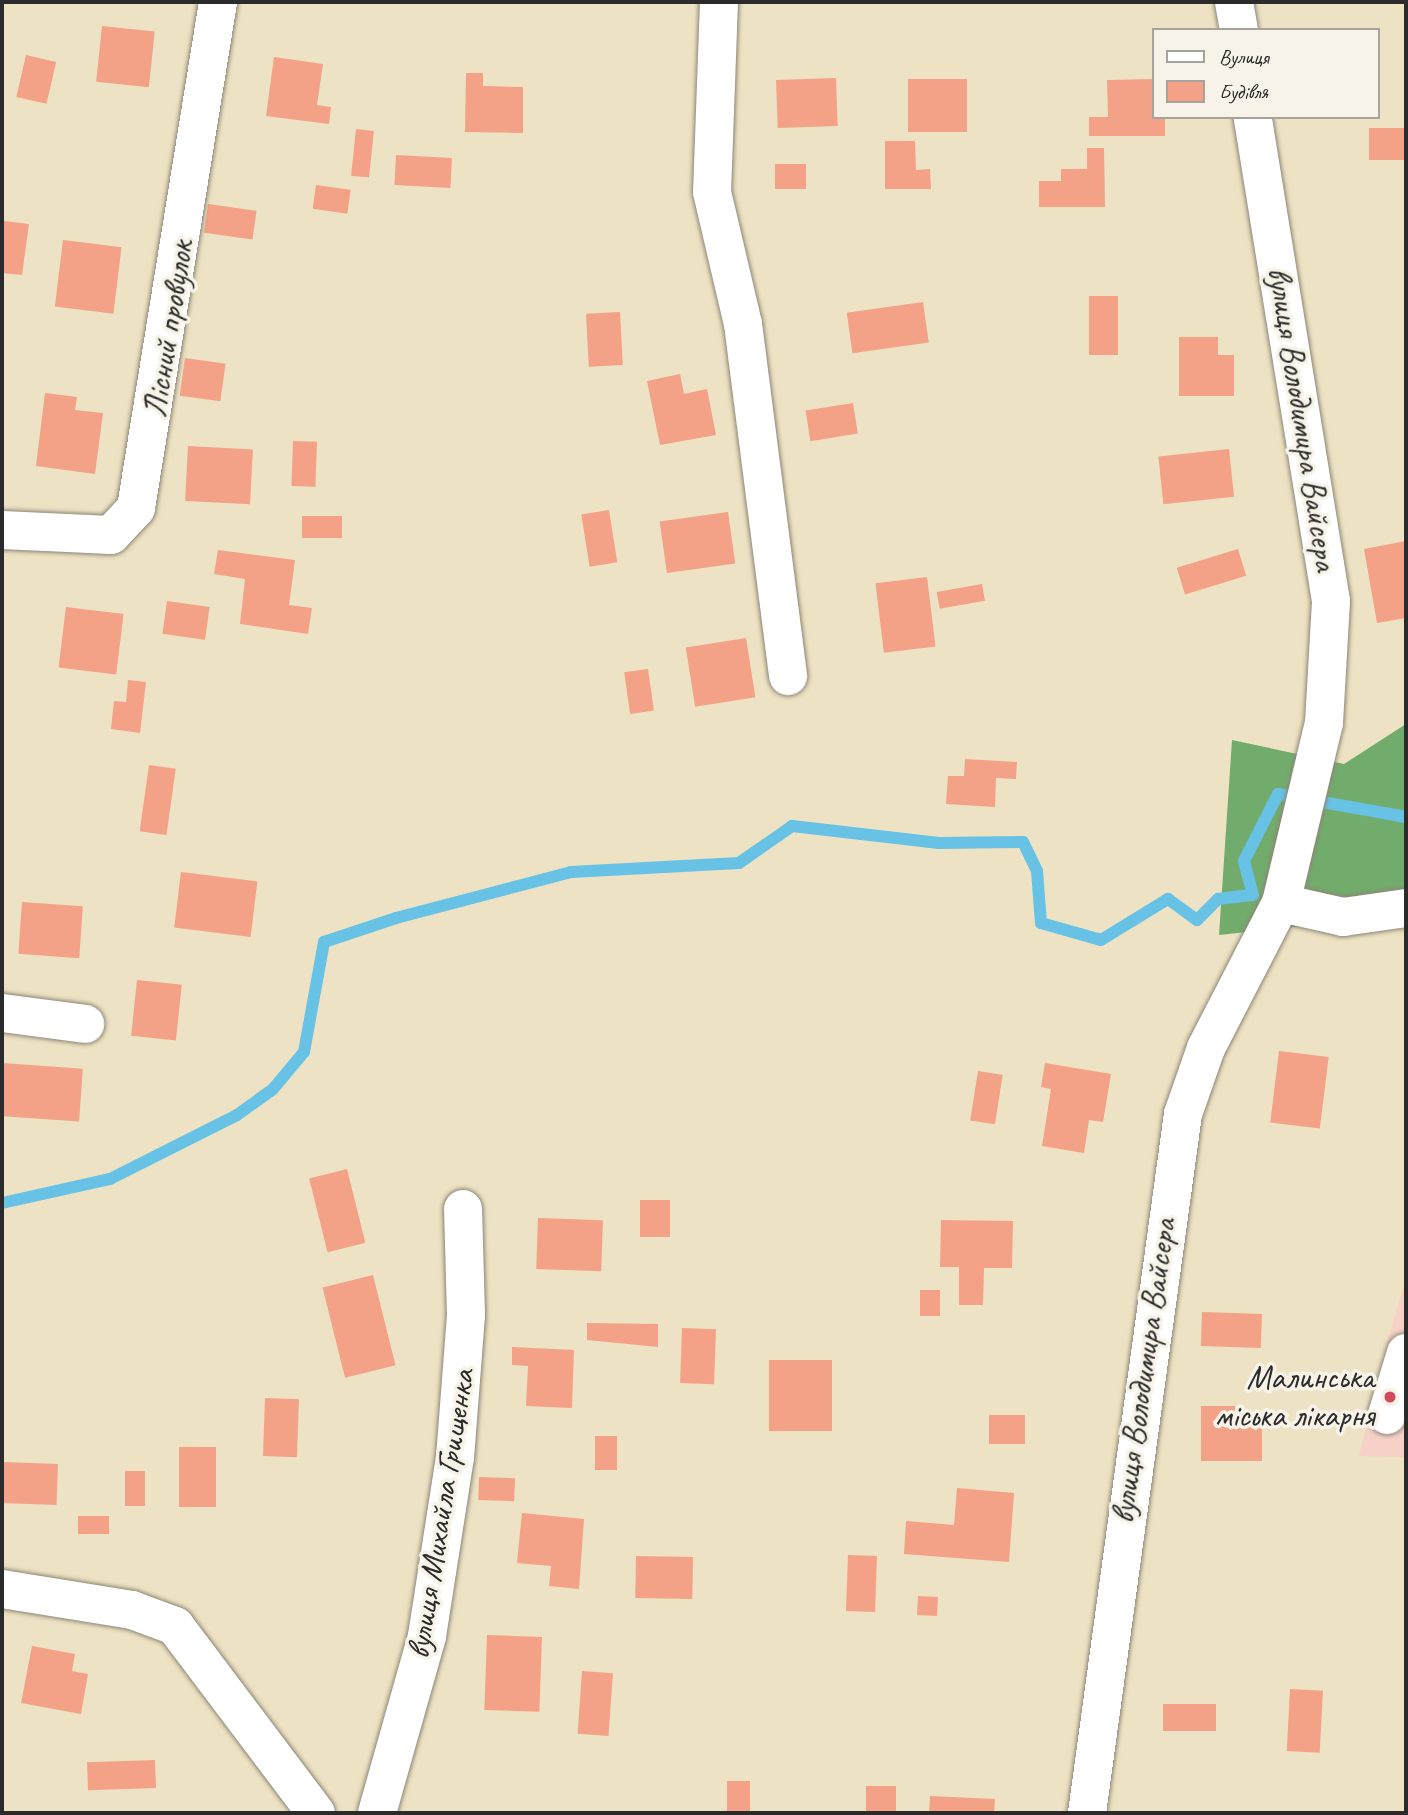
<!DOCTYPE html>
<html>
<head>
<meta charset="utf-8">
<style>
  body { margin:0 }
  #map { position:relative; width:1408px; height:1815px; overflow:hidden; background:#ede2c3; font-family:Caveat,sans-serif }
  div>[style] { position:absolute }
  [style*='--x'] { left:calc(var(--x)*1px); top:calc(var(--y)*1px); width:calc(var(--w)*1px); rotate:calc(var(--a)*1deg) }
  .built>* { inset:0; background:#f7d1c7 }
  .forest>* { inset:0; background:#72ac6c }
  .stream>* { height:12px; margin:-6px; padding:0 6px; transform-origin:6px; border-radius:6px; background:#68c2e6 }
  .building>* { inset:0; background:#f3a288; transform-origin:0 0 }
  .roads { filter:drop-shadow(0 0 2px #8c8677) drop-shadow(0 0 2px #8c8677) }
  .minor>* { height:38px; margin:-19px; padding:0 19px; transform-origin:19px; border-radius:19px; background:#fff }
  .dots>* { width:19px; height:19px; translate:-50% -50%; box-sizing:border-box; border:4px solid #f7f3e8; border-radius:50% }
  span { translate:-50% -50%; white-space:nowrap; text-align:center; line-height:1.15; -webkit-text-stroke:7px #f7f3e8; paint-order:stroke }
  .street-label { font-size:33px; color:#2b2b2b }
  .poi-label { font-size:33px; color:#2b2b2b }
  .right { translate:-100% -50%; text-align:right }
  .frame { position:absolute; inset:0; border:4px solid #2b2b2b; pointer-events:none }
  .legend { position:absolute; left:1152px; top:28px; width:228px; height:91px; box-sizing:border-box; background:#f7f3e8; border:2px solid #a5a39c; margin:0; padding:9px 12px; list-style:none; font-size:21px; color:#2b2b2b }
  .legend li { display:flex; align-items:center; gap:14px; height:35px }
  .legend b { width:35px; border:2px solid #a5a39c }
</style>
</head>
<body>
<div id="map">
  <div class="built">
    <i style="clip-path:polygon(1406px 1279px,1406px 1457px,1359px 1456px,1388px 1339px)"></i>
  </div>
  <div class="forest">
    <i style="clip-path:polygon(1406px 724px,1406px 915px,1219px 935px,1232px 740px,1344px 764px)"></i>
  </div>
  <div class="stream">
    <i style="--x:2;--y:1203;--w:111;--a:-12.5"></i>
    <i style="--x:110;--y:1179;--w:142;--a:-26.7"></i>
    <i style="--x:237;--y:1115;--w:44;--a:-35.8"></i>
    <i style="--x:273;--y:1089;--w:48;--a:-50"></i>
    <i style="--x:304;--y:1052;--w:112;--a:-79.7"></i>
    <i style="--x:324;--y:942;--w:76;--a:-18.4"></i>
    <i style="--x:396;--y:918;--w:181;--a:-14.7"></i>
    <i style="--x:571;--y:872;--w:168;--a:-3.1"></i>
    <i style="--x:739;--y:863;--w:65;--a:-34.9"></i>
    <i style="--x:792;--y:826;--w:148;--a:6.6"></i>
    <i style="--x:939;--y:843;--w:84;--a:-0.7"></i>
    <i style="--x:1023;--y:842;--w:32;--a:64"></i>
    <i style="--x:1037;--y:871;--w:52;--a:85.6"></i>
    <i style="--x:1041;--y:923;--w:62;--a:15.8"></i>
    <i style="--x:1101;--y:940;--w:79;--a:-31.5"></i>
    <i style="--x:1168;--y:899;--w:36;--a:36"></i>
    <i style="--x:1197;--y:920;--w:30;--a:-45"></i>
    <i style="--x:1218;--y:899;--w:35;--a:-7"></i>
    <i style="--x:1253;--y:895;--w:35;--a:-105"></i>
    <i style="--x:1244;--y:861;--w:75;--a:-63.1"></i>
    <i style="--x:1278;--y:794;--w:130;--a:10.2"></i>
  </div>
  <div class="building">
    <i style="left:102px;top:26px;width:53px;height:56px;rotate:6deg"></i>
    <i style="left:26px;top:55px;width:31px;height:43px;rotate:13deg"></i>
    <i style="clip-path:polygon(274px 57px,323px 64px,317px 105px,331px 107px,329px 124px,266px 116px)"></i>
    <i style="clip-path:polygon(466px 73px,483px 73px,483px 86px,523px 87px,523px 133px,465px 132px)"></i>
    <i style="left:836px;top:78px;width:48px;height:60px;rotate:88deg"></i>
    <i style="left:908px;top:79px;width:59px;height:53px"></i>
    <i style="clip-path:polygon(1154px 79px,1154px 117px,1165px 117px,1165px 136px,1089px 136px,1089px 117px,1108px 117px,1107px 80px)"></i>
    <i style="left:1369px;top:128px;width:37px;height:32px"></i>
    <i style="left:356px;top:129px;width:18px;height:47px;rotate:6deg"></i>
    <i style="clip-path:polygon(885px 141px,915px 141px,916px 170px,930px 169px,931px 189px,885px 189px)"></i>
    <i style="clip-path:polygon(1087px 148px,1104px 148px,1105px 207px,1039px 207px,1039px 181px,1061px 181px,1061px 169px,1087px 169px)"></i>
    <i style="left:396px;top:155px;width:56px;height:30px;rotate:3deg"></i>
    <i style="left:806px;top:164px;width:25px;height:31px;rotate:90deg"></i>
    <i style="left:316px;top:185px;width:35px;height:24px;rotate:8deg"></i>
    <i style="left:208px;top:204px;width:49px;height:29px;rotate:8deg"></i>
    <i style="clip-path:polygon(4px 221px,29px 224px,22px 275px,2px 273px)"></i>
    <i style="left:63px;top:240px;width:59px;height:67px;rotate:7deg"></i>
    <i style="left:1089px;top:296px;width:29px;height:59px"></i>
    <i style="left:923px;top:302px;width:41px;height:77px;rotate:82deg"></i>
    <i style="left:620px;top:312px;width:53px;height:34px;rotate:87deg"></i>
    <i style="clip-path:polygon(1179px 337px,1218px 337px,1218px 355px,1234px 355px,1234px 396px,1179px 396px)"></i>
    <i style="left:185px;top:358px;width:41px;height:38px;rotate:8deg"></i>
    <i style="clip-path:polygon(680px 374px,684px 394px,707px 389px,716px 435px,660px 445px,647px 381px)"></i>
    <i style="clip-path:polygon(45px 393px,77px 397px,75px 410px,103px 413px,95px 474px,36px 466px)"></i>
    <i style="left:853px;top:403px;width:31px;height:48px;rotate:81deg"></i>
    <i style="left:293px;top:441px;width:24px;height:45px;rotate:2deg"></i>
    <i style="left:188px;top:446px;width:65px;height:55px;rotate:3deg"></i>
    <i style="left:1229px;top:449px;width:48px;height:71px;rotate:84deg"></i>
    <i style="left:609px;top:510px;width:53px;height:28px;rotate:81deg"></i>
    <i style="left:728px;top:512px;width:52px;height:69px;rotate:82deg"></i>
    <i style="left:302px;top:516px;width:40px;height:22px"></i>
    <i style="clip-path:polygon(1406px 541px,1406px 618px,1377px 623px,1364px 549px)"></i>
    <i style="left:1238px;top:549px;width:28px;height:64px;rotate:73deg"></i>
    <i style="clip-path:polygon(218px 550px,295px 560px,289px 605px,312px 608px,308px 634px,240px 624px,245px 579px,214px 574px)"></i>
    <i style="left:927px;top:577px;width:70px;height:52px;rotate:83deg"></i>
    <i style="left:982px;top:584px;width:17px;height:46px;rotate:80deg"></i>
    <i style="left:167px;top:601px;width:43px;height:33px;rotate:8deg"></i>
    <i style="left:66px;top:607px;width:58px;height:61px;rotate:7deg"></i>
    <i style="left:746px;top:638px;width:60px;height:61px;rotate:81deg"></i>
    <i style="left:648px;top:669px;width:42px;height:24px;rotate:82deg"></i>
    <i style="clip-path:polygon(128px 680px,146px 682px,140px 733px,111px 729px,114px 701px,126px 702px)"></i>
    <i style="clip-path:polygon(965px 759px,1017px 762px,1016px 779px,996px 778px,995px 807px,946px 804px,948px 776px,964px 776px)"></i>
    <i style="left:149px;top:765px;width:27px;height:67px;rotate:8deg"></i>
    <i style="left:181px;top:872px;width:77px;height:56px;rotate:7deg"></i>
    <i style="left:22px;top:902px;width:61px;height:52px;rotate:4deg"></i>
    <i style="left:137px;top:980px;width:45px;height:56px;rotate:6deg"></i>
    <i style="left:1279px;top:1051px;width:50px;height:72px;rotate:7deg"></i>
    <i style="left:2px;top:1063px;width:81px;height:53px;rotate:4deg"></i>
    <i style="clip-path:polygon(1045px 1063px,1111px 1074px,1103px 1122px,1089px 1120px,1084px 1153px,1042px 1146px,1051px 1089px,1041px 1087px)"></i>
    <i style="left:978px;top:1071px;width:25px;height:50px;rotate:9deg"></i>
    <i style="left:347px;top:1169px;width:76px;height:39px;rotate:76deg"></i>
    <i style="left:640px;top:1200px;width:30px;height:37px"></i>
    <i style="left:538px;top:1218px;width:65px;height:51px;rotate:2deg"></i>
    <i style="clip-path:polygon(941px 1220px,1013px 1221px,1012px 1268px,984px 1268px,983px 1305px,959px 1305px,959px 1267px,940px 1267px)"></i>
    <i style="left:373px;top:1275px;width:93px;height:52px;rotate:76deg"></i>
    <i style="left:920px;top:1290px;width:20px;height:26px"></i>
    <i style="left:1202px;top:1312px;width:60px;height:34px;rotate:2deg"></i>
    <i style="clip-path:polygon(587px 1323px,658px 1324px,658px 1347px,587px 1340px)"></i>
    <i style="left:682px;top:1328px;width:34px;height:55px;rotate:2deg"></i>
    <i style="clip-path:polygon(512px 1347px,574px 1350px,572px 1408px,526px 1406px,528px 1366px,512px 1365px)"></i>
    <i style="left:769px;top:1360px;width:63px;height:71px"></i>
    <i style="left:265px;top:1398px;width:34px;height:58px;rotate:2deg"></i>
    <i style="clip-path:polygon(1201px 1406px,1235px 1406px,1235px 1422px,1262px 1422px,1262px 1461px,1201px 1461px)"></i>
    <i style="left:989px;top:1415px;width:36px;height:29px"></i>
    <i style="left:595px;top:1436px;width:22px;height:34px"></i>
    <i style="left:179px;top:1447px;width:37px;height:60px"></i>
    <i style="left:2px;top:1462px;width:56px;height:41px;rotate:2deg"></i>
    <i style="left:125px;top:1471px;width:20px;height:35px"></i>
    <i style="left:479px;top:1477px;width:36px;height:23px;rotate:2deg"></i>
    <i style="clip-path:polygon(957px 1488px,1014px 1493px,1009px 1562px,904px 1554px,906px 1521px,954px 1525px)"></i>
    <i style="clip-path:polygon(522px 1513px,584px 1519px,579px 1589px,549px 1586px,551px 1566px,517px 1563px)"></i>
    <i style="left:78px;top:1516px;width:31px;height:18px"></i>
    <i style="left:848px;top:1555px;width:29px;height:56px;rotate:2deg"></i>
    <i style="left:636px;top:1556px;width:57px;height:42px;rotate:1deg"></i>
    <i style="left:918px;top:1596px;width:20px;height:19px;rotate:3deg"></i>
    <i style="left:487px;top:1635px;width:55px;height:75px;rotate:2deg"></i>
    <i style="clip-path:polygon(32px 1646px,75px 1654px,72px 1671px,88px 1674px,81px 1714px,21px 1703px)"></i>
    <i style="left:582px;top:1671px;width:31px;height:63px;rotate:4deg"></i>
    <i style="left:1290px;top:1689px;width:33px;height:62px;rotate:3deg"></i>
    <i style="left:1163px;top:1704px;width:53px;height:27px"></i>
    <i style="left:155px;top:1760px;width:28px;height:68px;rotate:88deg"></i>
    <i style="left:727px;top:1781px;width:23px;height:32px"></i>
    <i style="left:866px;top:1786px;width:30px;height:27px"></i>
    <i style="clip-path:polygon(930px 1796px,995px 1799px,994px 1813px,929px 1813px)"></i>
  </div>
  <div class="roads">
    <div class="minor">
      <i style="--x:719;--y:2;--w:190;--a:92.1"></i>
      <i style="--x:712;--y:192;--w:136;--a:76.8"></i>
      <i style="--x:743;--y:324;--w:355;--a:82.7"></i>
      <i style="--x:1234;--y:2;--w:28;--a:80"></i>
      <i style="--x:2;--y:530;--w:109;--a:2.6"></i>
      <i style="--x:111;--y:535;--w:37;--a:-47"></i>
      <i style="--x:136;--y:508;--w:513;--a:-80.79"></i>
      <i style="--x:1281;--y:903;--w:64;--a:12.7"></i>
      <i style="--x:1343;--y:917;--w:64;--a:-8.1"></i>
      <i style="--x:2;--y:1013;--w:84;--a:7.5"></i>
      <i style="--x:1387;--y:1415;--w:65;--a:-73"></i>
      <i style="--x:2;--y:1589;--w:132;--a:9.2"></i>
      <i style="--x:132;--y:1610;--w:46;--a:20.4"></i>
      <i style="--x:175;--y:1626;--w:234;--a:53"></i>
      <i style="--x:377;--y:1813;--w:184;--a:-74.2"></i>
      <i style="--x:427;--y:1636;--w:180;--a:-81.1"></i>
      <i style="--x:455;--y:1458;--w:143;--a:-85.6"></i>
      <i style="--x:466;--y:1315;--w:106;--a:-91.6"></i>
      <i style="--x:1087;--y:1813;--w:706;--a:-82.18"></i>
      <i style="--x:1183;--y:1114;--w:70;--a:-70.8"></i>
      <i style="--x:1206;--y:1048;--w:163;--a:-62.7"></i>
      <i style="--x:1281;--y:903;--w:185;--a:-76.6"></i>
      <i style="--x:1324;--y:723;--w:122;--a:-86.7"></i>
      <i style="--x:1331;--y:601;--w:490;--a:-99.2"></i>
    </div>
  </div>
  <div class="dots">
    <i style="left:1390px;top:1397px;background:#d1495b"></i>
  </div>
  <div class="street-label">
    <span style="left:169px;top:329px;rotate:-81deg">Лісний провулок</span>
    <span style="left:1302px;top:419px;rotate:81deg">вулиця Володимира Вайсера</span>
    <span style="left:1144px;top:1371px;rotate:-82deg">вулиця Володимира Вайсера</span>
    <span style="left:441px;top:1514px;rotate:-81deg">вулиця Михайла Грищенка</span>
  </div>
  <div class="poi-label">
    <span class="right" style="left:1374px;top:1397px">Малинська<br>міська лікарня</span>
  </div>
  <div class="frame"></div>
  <ul class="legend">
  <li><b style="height:9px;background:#fff"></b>Вулиця</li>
  <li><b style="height:19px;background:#f3a288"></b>Будівля</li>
  </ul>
</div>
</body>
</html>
